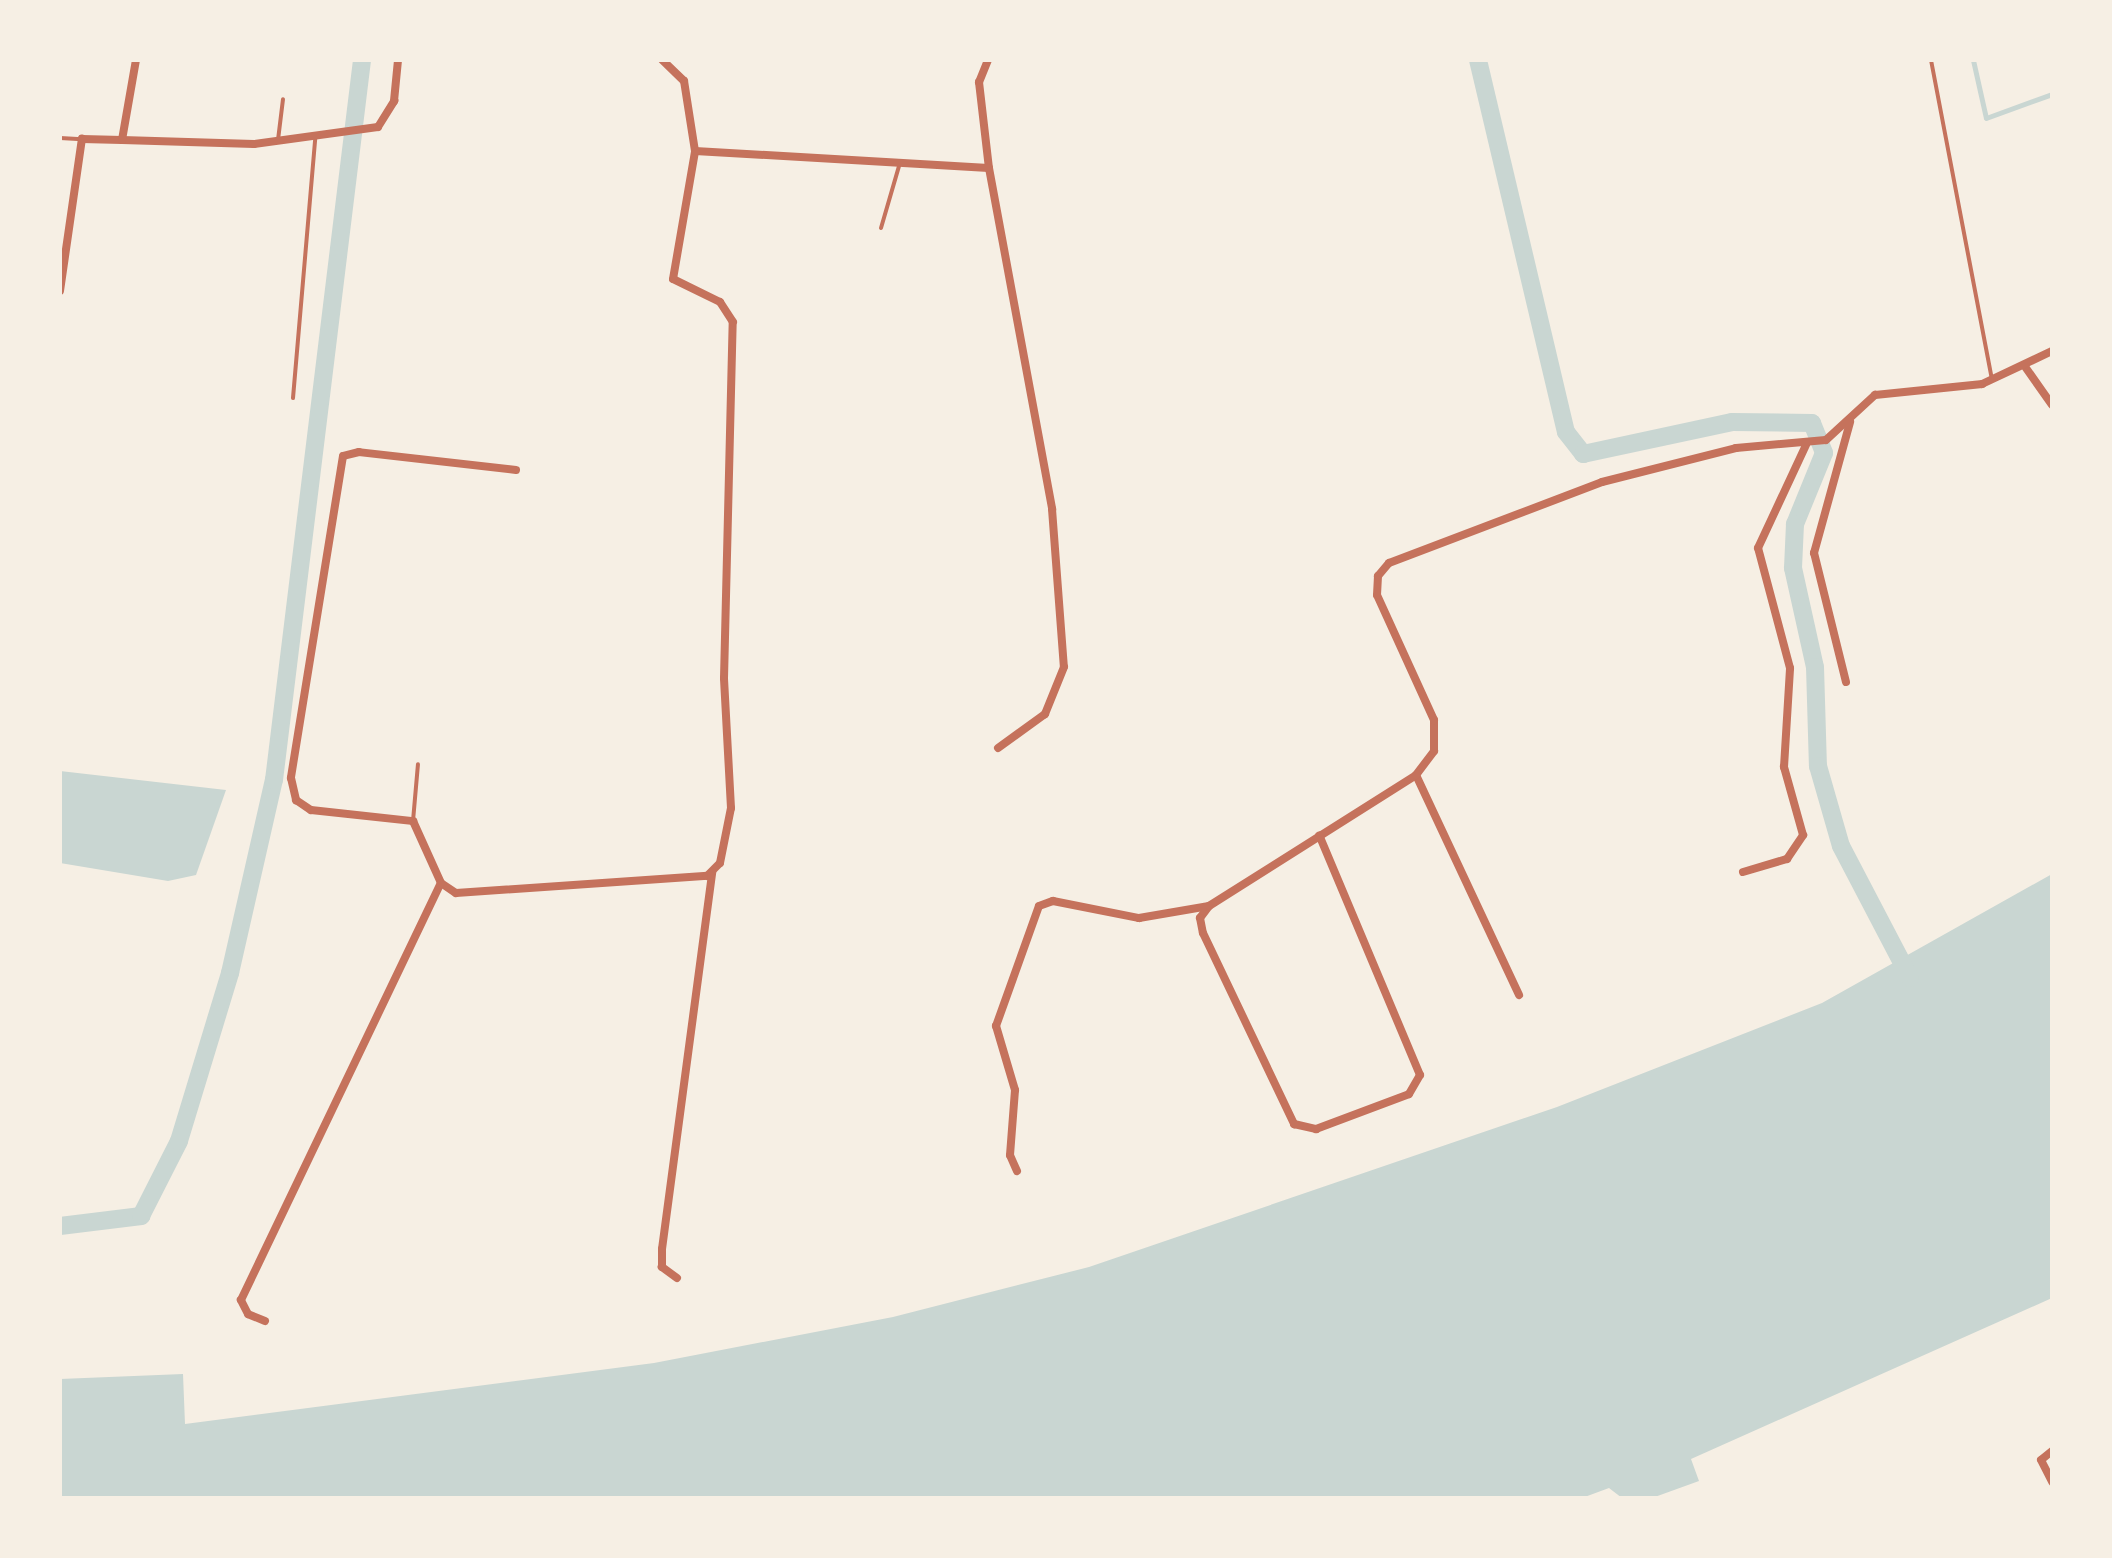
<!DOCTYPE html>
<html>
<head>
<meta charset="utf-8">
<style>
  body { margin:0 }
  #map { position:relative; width:2112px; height:1558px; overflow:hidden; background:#f6efe4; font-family:"Fira Sans",sans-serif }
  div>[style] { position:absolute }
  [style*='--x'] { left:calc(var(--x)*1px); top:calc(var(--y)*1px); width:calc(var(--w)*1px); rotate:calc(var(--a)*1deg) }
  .water>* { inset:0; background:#c9d6d2 }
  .stream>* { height:5px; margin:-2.5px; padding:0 2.5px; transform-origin:2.5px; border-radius:2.5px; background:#c9d6d2 }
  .canal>* { height:18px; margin:-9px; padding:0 9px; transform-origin:9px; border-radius:9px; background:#c9d6d2 }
  .service>* { height:4px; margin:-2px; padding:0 2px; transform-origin:2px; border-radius:2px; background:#c5725c }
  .minor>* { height:8px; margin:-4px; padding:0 4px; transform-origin:4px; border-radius:4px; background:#c5725c }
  span { translate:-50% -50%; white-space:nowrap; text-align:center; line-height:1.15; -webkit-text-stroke:6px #f6efe4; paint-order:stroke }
  .frame { position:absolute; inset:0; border:62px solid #f6efe4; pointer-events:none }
</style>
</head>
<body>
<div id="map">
  <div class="water">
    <i style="clip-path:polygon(60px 771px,226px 790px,196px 875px,168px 881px,60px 863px)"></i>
    <i style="clip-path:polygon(2052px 874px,2052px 1298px,1691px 1459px,1699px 1481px,1652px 1498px,1622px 1498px,1609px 1488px,1582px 1498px,60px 1498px,60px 1379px,183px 1374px,185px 1424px,654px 1363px,893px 1317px,1089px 1267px,1557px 1107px,1822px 1003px)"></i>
  </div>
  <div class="stream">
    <i style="--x:1973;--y:60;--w:59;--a:77.4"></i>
    <i style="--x:1986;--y:118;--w:70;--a:-20"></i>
  </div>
  <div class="canal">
    <i style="--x:1478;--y:60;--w:382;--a:76.7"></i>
    <i style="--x:1566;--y:432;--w:28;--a:52"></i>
    <i style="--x:1583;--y:454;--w:152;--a:-12.1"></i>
    <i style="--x:1732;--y:422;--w:80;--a:0.7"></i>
    <i style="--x:1812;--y:423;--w:32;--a:68"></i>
    <i style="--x:1824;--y:453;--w:77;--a:112.2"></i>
    <i style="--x:1795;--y:524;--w:44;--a:92.6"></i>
    <i style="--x:1793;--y:568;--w:101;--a:77.5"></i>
    <i style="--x:1815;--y:667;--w:99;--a:88.3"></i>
    <i style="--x:1818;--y:766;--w:83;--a:74"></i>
    <i style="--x:1841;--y:846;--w:149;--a:62.4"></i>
    <i style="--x:60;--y:1226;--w:82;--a:-7"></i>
    <i style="--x:141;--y:1216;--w:84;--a:-63.1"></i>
    <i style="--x:179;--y:1141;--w:176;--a:-73.1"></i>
    <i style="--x:230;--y:973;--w:198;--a:-77.2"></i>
    <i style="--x:274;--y:780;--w:725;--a:-83.03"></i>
  </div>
  <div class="service">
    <i style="--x:1931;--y:60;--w:326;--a:79.2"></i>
    <i style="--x:60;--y:138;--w:22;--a:3"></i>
    <i style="--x:278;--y:140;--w:41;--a:-83"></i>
    <i style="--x:881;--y:228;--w:65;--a:-73.8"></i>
    <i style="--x:293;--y:398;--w:260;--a:-85.1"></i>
    <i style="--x:413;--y:821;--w:57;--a:-85"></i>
  </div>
  <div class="minor">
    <i style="--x:988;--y:60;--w:24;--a:112"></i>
    <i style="--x:979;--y:82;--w:87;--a:83.4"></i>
    <i style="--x:989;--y:168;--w:347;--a:79.5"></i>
    <i style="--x:1052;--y:509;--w:158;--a:85.7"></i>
    <i style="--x:1064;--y:667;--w:51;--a:112"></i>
    <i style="--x:1045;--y:714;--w:58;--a:144.1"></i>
    <i style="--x:122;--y:140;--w:132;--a:1.7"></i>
    <i style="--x:254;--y:144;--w:125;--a:-7.8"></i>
    <i style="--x:378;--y:127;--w:31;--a:-58"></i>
    <i style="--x:394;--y:101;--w:41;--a:-84.4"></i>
    <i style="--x:695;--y:151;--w:294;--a:3.3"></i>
    <i style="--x:60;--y:291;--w:154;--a:-81.8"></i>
    <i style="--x:82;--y:139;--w:40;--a:1.4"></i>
    <i style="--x:122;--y:140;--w:81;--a:-80.1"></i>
    <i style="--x:2026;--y:368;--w:45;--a:54.9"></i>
    <i style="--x:516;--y:470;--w:158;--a:-173.5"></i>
    <i style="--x:359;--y:452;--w:16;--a:166"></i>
    <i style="--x:343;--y:456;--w:326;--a:99.2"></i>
    <i style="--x:291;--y:778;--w:23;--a:77"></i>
    <i style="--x:296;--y:800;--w:18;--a:34"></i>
    <i style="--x:311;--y:810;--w:103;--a:6.2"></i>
    <i style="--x:413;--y:821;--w:68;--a:65.7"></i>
    <i style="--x:441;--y:883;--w:18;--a:34"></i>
    <i style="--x:456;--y:893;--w:252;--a:-3.9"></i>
    <i style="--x:707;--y:876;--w:18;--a:-45"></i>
    <i style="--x:720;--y:863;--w:56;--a:-78.7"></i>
    <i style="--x:731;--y:808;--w:130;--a:-93.1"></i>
    <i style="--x:724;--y:678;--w:356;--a:-88.6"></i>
    <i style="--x:733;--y:322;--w:24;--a:-123"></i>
    <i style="--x:720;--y:302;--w:52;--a:-153.9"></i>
    <i style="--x:673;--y:279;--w:130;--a:-80.2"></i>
    <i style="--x:695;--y:151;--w:71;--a:-98.9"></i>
    <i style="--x:684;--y:81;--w:30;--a:-136"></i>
    <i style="--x:1846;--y:682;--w:133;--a:-103.9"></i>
    <i style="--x:1814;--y:553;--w:136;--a:-74.6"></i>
    <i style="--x:1416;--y:775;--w:243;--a:64.9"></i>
    <i style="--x:1743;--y:872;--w:46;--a:-16.5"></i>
    <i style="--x:1787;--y:859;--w:29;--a:-56"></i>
    <i style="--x:1803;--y:835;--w:71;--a:-105.6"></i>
    <i style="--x:1784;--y:767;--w:99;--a:-86.5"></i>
    <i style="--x:1790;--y:668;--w:124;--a:-104.9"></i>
    <i style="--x:1758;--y:548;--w:114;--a:-65"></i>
    <i style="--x:1209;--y:906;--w:15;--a:127"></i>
    <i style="--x:1200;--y:918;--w:15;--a:79"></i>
    <i style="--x:1203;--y:933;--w:212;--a:64.5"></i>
    <i style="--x:1294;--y:1124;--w:23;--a:13"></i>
    <i style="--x:1316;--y:1129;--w:99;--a:-20.6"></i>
    <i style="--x:1409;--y:1094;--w:22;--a:-60"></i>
    <i style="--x:1420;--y:1075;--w:260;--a:-112.8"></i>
    <i style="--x:1017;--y:1171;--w:17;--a:-114"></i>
    <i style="--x:1010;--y:1155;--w:65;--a:-85.6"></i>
    <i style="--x:1015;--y:1090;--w:67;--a:-106.5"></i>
    <i style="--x:996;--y:1026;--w:127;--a:-70.3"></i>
    <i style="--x:1039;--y:906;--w:15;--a:-20"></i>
    <i style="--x:1053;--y:901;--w:88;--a:11.2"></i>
    <i style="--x:1139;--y:918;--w:71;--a:-9.7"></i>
    <i style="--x:1209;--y:906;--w:245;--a:-32.3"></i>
    <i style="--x:1416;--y:775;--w:30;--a:-53"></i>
    <i style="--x:1434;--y:751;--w:31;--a:-90"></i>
    <i style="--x:1434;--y:720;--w:137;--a:-114.5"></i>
    <i style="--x:1377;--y:595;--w:19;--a:-87"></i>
    <i style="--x:1378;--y:576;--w:17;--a:-50"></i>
    <i style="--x:1389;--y:563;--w:228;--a:-20.8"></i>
    <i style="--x:1602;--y:482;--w:138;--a:-14.2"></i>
    <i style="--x:1736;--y:448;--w:90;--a:-5.1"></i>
    <i style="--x:1826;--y:440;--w:67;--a:-42.6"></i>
    <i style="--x:1875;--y:395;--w:108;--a:-5.9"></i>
    <i style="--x:1982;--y:384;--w:77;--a:-25.2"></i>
    <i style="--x:677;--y:1278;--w:19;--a:-144"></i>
    <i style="--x:662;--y:1267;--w:18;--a:-90"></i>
    <i style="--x:662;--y:1249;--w:380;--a:-82.4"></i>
    <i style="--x:265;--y:1321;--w:18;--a:-158"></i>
    <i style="--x:248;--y:1314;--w:16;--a:-117"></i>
    <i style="--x:241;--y:1300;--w:462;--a:-64.4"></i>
    <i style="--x:2052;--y:1451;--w:14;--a:141"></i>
    <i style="--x:2041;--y:1460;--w:25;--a:63"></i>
  </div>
  <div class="frame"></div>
</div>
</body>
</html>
